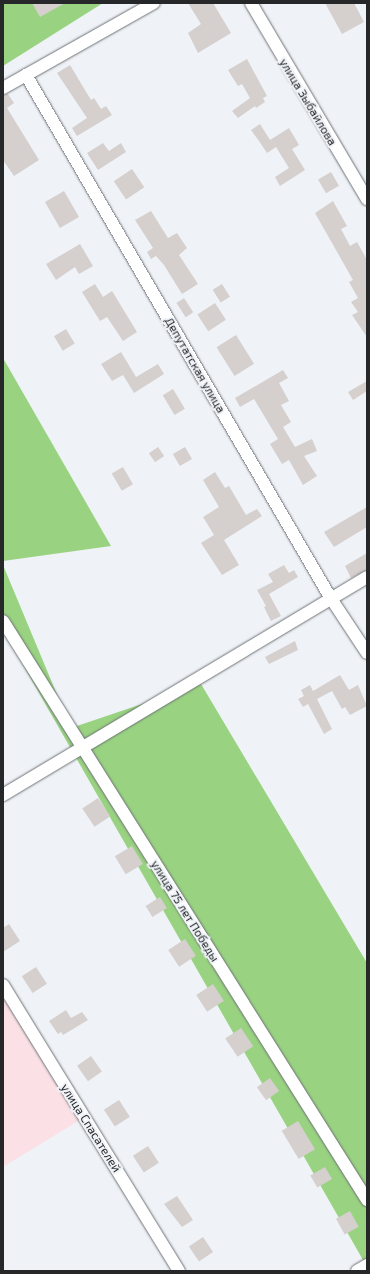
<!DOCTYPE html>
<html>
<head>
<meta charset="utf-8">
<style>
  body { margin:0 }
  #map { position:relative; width:370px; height:1274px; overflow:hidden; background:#eff3f7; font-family:"Exo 2",sans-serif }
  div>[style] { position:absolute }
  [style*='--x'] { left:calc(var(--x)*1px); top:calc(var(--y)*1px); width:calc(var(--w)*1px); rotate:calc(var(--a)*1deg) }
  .education>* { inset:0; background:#fbe1e6 }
  .forest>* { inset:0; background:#99d381 }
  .building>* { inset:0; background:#d5cfcd; transform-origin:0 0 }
  .roads { filter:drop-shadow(0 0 1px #6e7276) drop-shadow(0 0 1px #6e7276) }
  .street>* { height:12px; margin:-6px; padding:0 6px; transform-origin:6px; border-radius:6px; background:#fff }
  span { translate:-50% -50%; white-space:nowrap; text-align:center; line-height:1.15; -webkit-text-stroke:4px #eff3f7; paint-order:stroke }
  .street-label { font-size:12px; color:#262729 }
  .frame { position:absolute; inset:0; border:4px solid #262729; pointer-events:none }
</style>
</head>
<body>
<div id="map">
  <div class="education">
    <i style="clip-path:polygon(3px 995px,80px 1120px,3px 1167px)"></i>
  </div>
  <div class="forest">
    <i style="clip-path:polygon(3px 3px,103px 3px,3px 66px)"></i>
    <i style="clip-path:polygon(3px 358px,111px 546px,3px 561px)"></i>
    <i style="clip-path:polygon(3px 565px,71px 728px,201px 684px,367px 963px,367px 1267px,3px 630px)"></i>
  </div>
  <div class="building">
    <i style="clip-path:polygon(32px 3px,65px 3px,40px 17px)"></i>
    <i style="clip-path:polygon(188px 3px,213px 3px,231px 33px,198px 53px,188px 33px,201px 24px)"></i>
    <i style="clip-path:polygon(325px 3px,354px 3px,364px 22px,342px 34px)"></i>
    <i style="clip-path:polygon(247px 59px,267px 96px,263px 98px,265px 102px,256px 108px,255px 106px,238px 118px,232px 111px,250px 98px,242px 84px,238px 86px,228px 70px)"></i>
    <i style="clip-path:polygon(70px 65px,91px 100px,94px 98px,101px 109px,106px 106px,112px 115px,77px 136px,72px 128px,87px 118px,57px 73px)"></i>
    <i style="clip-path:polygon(8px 94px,14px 103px,7px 108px,39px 160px,14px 176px,3px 160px,3px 95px)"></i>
    <i style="clip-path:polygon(260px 124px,270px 140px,289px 128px,299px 145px,292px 149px,305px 170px,280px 186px,275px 177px,289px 168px,276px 147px,267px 153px,259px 141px,251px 130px)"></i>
    <i style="clip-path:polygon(103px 143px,109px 151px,121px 143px,126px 152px,98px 170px,87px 153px)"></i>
    <i style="left:132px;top:169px;width:22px;height:22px;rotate:56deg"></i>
    <i style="left:331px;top:172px;width:16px;height:15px;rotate:60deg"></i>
    <i style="left:64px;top:191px;width:30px;height:22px;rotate:60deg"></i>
    <i style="clip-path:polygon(333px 201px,347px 226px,341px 229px,350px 246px,357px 242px,367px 260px,367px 337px,352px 315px,358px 312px,351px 302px,358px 298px,349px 282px,353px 280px,315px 213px)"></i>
    <i style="clip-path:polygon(151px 211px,168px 238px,177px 233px,187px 248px,179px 255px,198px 284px,182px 294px,164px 265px,156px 256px,151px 259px,147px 252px,153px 248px,135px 220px)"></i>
    <i style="clip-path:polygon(80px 244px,93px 266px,79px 274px,75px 267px,56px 280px,46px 264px)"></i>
    <i style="clip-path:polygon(95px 284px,103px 297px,112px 291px,137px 332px,123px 341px,107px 317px,100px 321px,82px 292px)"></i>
    <i style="left:222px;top:284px;width:15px;height:11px;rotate:58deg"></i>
    <i style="left:184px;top:298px;width:17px;height:9px;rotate:57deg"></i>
    <i style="left:215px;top:303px;width:20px;height:21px;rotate:57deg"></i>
    <i style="left:66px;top:329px;width:17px;height:14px;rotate:59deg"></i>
    <i style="left:236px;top:335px;width:34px;height:23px;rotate:58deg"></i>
    <i style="clip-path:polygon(121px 352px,136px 377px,158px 364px,164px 374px,134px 393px,123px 375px,112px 381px,101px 364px)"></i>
    <i style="clip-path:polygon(283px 370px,288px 378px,279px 383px,289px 401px,281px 405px,291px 422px,283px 427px,295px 447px,312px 439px,317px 451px,304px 456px,317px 476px,303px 485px,289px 460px,282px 464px,270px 444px,278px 439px,254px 399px,240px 407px,235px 398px)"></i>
    <i style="clip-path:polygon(367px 381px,367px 391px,353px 400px,348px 392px)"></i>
    <i style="left:173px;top:389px;width:23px;height:12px;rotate:59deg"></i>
    <i style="left:158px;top:447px;width:11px;height:11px;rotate:56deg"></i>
    <i style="left:185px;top:447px;width:14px;height:14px;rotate:60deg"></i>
    <i style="left:123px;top:467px;width:20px;height:13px;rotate:60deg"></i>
    <i style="clip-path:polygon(215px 472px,225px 488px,229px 486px,246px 515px,257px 509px,262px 516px,224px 540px,239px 565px,222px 575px,201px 543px,214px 535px,203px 517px,219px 507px,203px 480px)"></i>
    <i style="clip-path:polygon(367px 507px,367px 527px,334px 547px,324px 532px)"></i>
    <i style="clip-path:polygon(367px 553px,367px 570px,351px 578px,345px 566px)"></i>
    <i style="clip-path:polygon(284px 565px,289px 573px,294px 570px,298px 577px,269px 594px,281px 616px,271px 621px,264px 607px,266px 606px,257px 590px,273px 582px,268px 574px)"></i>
    <i style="clip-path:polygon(295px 641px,298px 650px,269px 664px,265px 657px)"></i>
    <i style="clip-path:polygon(340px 675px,349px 690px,358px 685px,367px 706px,350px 715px,345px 707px,342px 709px,332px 691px,317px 699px,332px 729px,324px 734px,308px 704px,303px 707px,298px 699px,304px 696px,301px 690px,310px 685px,313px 691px)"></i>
    <i style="left:98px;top:798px;width:22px;height:19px;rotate:56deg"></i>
    <i style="left:132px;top:846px;width:21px;height:20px;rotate:59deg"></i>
    <i style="left:160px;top:897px;width:13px;height:17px;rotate:58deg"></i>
    <i style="clip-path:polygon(9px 924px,20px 941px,3px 952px,3px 928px)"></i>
    <i style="left:185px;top:939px;width:20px;height:20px;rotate:57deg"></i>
    <i style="left:36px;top:967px;width:20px;height:17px;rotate:57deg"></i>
    <i style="left:213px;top:984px;width:20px;height:20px;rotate:57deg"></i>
    <i style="clip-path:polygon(66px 1010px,71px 1018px,82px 1012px,88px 1020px,63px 1035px,61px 1032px,58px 1034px,49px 1021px)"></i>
    <i style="left:241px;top:1028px;width:22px;height:19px;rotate:56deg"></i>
    <i style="left:91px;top:1056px;width:19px;height:17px;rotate:55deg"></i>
    <i style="left:270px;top:1078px;width:16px;height:16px;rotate:55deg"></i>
    <i style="left:119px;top:1100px;width:20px;height:18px;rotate:57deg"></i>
    <i style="left:298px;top:1121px;width:33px;height:19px;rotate:59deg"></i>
    <i style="left:148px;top:1146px;width:20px;height:18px;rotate:57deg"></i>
    <i style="left:325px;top:1167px;width:14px;height:17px;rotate:60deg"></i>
    <i style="clip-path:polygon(177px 1196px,193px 1220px,182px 1227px,164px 1204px)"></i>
    <i style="left:350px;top:1211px;width:18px;height:16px;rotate:61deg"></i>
    <i style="left:203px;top:1237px;width:18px;height:17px;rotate:56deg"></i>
  </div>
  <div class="roads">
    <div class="street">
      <i style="--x:251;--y:3;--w:228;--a:59.4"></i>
      <i style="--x:26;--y:75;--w:604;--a:59.78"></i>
      <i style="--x:330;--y:597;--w:67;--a:56.5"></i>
      <i style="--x:3;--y:88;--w:173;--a:-29.4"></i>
      <i style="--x:3;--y:621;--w:684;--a:57.84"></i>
      <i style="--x:3;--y:795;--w:424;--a:-30.9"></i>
      <i style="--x:3;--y:985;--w:336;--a:58.4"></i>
      <i style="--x:357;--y:1271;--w:12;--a:-31"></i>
    </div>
  </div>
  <div class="street-label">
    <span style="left:308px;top:102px;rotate:59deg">улица Зыбайлова</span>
    <span style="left:195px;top:365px;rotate:60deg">Депутатская улица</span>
    <span style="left:185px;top:911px;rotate:58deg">улица 75 лет Победы</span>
    <span style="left:91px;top:1128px;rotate:58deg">улица Спасателей</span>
  </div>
  <div class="frame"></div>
</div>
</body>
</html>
